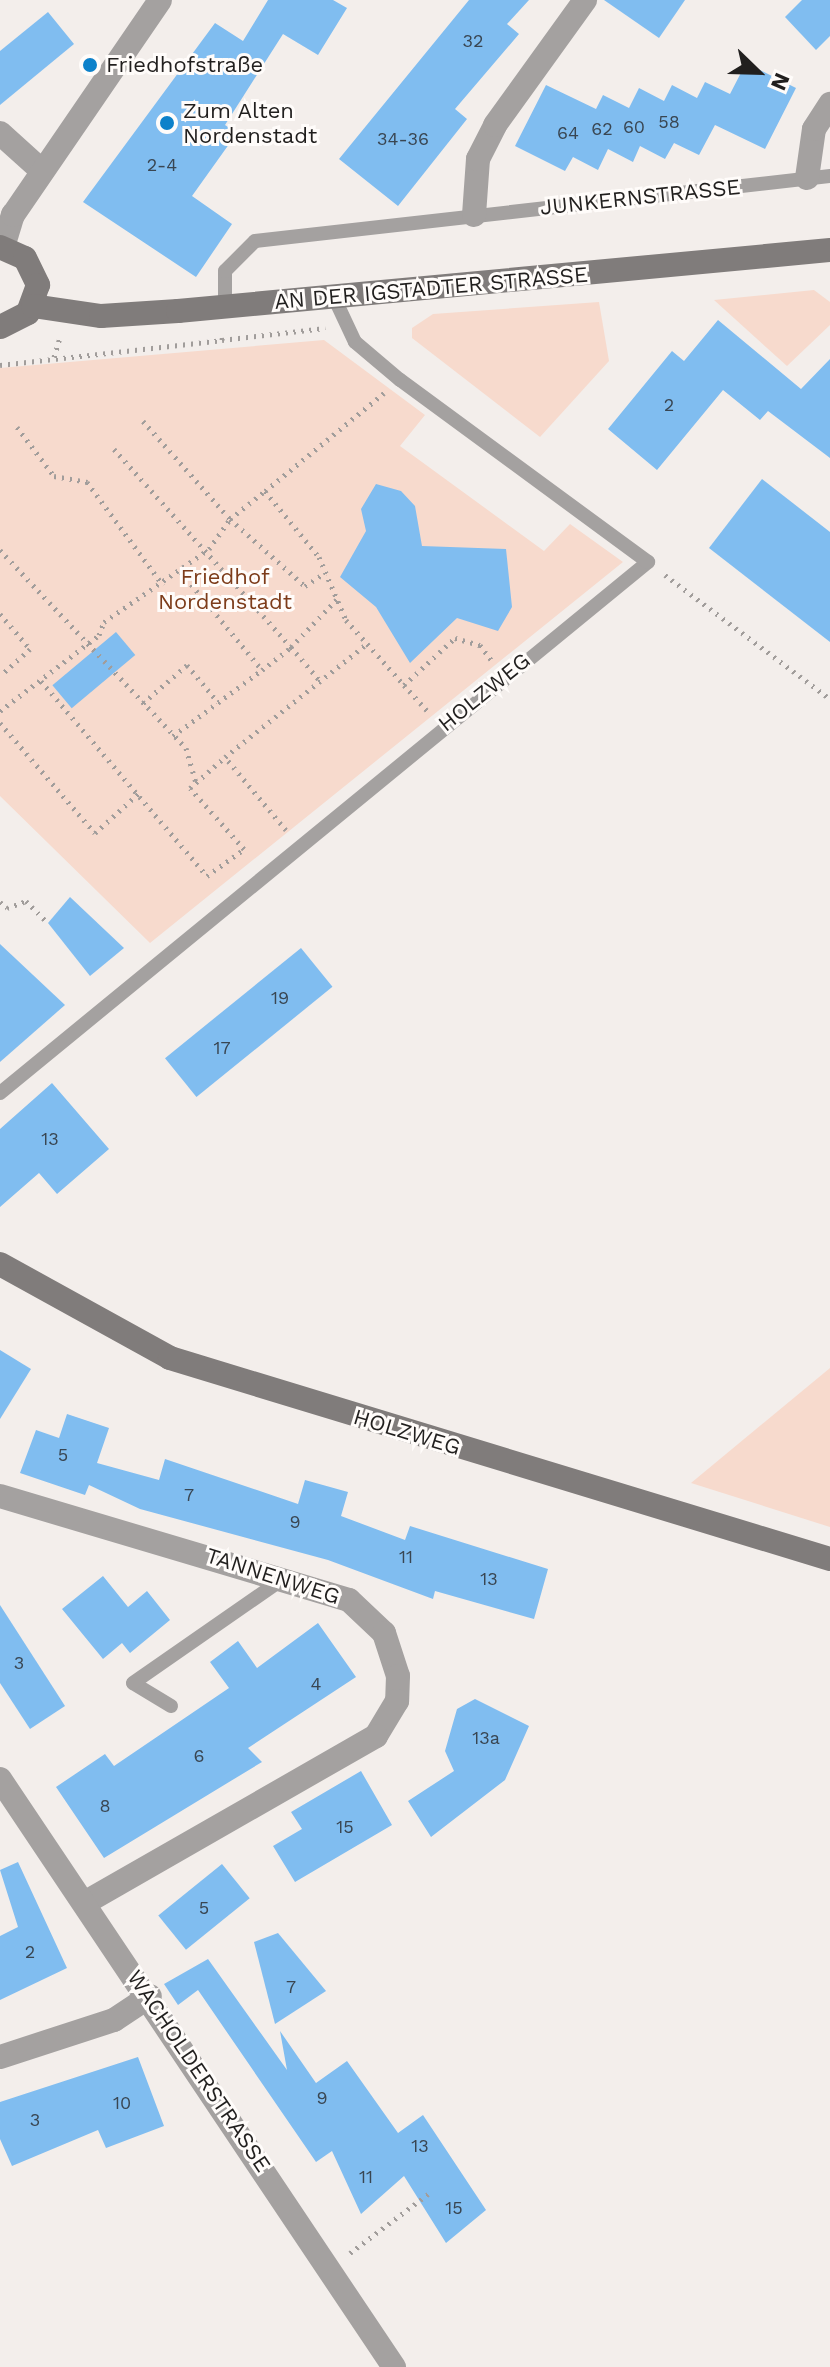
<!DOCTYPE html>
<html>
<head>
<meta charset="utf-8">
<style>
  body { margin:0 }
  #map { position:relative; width:830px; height:2367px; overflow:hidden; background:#f3eeeb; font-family:"Work Sans",sans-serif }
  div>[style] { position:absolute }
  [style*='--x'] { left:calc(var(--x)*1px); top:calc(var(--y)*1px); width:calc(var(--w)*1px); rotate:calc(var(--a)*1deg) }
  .green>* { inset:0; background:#f7dacd }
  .building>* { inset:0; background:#80bdf0; transform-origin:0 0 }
  .path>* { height:5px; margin-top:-2.5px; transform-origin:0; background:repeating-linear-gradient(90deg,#a19d9b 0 2px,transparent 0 8px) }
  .lane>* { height:14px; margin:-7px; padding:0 7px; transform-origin:7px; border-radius:7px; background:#a4a1a0 }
  .street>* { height:24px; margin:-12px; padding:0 12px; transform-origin:12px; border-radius:12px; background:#a4a1a0 }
  .secondary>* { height:24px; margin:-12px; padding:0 12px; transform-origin:12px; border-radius:12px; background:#807c7b }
  .dots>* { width:22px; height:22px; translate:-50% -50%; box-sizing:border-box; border:4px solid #fffcfa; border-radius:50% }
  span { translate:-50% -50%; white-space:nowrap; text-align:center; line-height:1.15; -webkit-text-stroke:6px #fffcfa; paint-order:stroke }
  .number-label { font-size:18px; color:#394652 }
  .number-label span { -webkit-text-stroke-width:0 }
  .poi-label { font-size:22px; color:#211f1e }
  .left { translate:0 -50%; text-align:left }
  .street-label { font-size:22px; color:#211f1e }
  .park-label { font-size:22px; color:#7d3c1a }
  .north { position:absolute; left:718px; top:32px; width:80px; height:80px; -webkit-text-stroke:6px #fffcfa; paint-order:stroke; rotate:113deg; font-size:22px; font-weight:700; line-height:32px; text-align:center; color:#211f1e }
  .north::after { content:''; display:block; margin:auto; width:28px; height:36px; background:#211f1e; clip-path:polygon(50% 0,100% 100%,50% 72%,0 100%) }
</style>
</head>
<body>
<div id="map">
  <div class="green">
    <i style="clip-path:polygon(814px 290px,830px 302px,830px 325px,787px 366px,714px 300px)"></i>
    <i style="clip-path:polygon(599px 302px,609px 361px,540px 437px,412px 338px,412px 328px,433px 314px)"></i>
    <i style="clip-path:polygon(324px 340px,425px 415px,400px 446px,544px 551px,570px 524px,623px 562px,150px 943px,0 796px,0 368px)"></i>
    <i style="clip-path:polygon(830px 1368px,830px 1527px,691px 1483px)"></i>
  </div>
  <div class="building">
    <i style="clip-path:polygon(268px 0,333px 0,347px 8px,318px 55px,283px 34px,225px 125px,237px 133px,192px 196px,232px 224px,196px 277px,83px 202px,215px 23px,243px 41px)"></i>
    <i style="clip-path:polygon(469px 0,529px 0,507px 24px,519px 34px,455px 109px,467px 119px,398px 206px,339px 159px)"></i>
    <i style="clip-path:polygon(604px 0,685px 0,659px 38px)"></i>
    <i style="clip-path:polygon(802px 0,830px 0,830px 36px,816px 50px,785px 17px)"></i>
    <i style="clip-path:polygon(48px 12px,74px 44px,0 105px,0 51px)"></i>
    <i style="clip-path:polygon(746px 63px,796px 88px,765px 149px,715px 125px,699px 155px,674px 143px,665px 159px,640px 146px,633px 162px,608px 149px,598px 170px,573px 157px,565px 171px,515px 146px,546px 85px,596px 109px,603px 95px,629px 108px,639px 88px,664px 101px,672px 85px,697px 98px,705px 82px,730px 94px)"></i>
    <i style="clip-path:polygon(718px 320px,801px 389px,830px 359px,830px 458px,768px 411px,760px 420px,723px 390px,657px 470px,608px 429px,672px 351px,684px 361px)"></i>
    <i style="clip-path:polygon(762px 479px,830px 532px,830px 642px,709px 548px)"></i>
    <i style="clip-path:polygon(376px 484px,401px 491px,415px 506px,422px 546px,506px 549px,512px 607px,498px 631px,457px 618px,410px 663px,376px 607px,340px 577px,366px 531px,361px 509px)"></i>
    <i style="left:116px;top:632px;width:30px;height:83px;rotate:50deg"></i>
    <i style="clip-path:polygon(70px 897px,124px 948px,90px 976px,48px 923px)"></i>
    <i style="clip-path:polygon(0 944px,65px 1005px,0 1062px)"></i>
    <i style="left:301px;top:948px;width:50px;height:175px;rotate:51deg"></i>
    <i style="clip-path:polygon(52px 1083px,109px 1149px,57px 1194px,39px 1173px,0 1207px,0 1129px)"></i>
    <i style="clip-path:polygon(0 1350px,31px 1369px,0 1419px)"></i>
    <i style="clip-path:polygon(67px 1414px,109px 1428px,97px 1463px,159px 1480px,165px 1459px,298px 1504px,305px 1480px,348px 1492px,341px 1516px,405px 1540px,410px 1526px,548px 1569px,534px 1619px,435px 1591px,433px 1599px,328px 1560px,140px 1509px,89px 1485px,85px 1495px,20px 1473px,36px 1430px,59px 1438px)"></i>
    <i style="clip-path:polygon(103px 1576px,128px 1607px,147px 1591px,170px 1620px,130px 1653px,122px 1643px,103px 1659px,62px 1609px)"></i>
    <i style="clip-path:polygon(0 1605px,65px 1706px,30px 1729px,0 1683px)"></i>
    <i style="clip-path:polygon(318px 1623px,356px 1677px,248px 1748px,262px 1762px,104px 1858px,56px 1787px,105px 1754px,114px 1766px,229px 1688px,210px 1662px,238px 1641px,257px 1668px)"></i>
    <i style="clip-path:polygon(475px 1699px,529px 1726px,505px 1780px,431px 1837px,408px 1801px,454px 1771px,445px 1751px,457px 1709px)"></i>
    <i style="clip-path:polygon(361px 1771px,392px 1825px,295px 1882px,273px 1846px,302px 1829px,291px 1812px)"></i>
    <i style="clip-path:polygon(18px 1862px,67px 1968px,0 2000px,0 1936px,18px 1927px,0 1870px)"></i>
    <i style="left:222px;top:1864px;width:44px;height:82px;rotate:51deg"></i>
    <i style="clip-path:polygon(278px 1933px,326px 1991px,275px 2024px,254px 1942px)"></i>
    <i style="clip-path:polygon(208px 1959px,287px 2070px,280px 2031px,316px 2083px,347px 2061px,398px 2133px,423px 2115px,486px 2210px,446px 2243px,404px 2176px,361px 2214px,332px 2151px,316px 2162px,198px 1990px,178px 2005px,164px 1984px)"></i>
    <i style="clip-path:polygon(138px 2057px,164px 2126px,106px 2148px,98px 2130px,12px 2166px,0 2139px,0 2102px)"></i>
  </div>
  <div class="path">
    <i style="--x:222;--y:340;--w:104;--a:-6.6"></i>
    <i style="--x:54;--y:357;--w:21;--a:-73"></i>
    <i style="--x:0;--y:365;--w:223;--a:-6.4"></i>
    <i style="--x:222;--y:340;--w:7;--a:-82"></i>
    <i style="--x:384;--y:393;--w:154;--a:140.5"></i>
    <i style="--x:265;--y:491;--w:85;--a:50.7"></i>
    <i style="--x:319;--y:557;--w:69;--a:66.8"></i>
    <i style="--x:346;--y:620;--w:87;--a:48.3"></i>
    <i style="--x:404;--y:685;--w:69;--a:-42.7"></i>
    <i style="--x:455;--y:638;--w:26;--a:16"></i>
    <i style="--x:480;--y:645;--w:20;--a:53"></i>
    <i style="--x:143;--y:421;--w:131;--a:48.4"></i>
    <i style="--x:230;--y:519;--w:101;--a:41.8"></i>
    <i style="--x:305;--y:586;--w:24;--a:-33"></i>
    <i style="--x:17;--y:427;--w:61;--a:52.9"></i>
    <i style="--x:54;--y:476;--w:34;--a:10"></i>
    <i style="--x:87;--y:482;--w:128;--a:53.6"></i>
    <i style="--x:114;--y:449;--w:266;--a:48.2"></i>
    <i style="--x:291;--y:647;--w:66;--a:-46.2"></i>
    <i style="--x:0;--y:550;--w:272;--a:46.8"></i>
    <i style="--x:186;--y:748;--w:36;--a:74"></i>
    <i style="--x:181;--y:572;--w:127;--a:50.4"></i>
    <i style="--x:262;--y:670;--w:37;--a:-38"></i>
    <i style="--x:291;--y:647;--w:45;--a:49.5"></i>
    <i style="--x:665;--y:575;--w:206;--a:36.9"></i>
    <i style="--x:0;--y:614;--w:46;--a:49.4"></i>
    <i style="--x:30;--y:649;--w:40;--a:138"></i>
    <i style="--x:41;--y:681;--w:256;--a:49.6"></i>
    <i style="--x:207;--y:876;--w:46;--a:-36.1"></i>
    <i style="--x:244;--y:849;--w:81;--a:-131.5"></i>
    <i style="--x:190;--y:788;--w:47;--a:-41.5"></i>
    <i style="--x:404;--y:685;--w:38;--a:48"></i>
    <i style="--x:143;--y:703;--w:58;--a:-40.8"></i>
    <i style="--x:187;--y:665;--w:48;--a:50"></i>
    <i style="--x:0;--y:711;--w:125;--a:-37.5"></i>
    <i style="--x:99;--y:635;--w:14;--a:-69"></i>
    <i style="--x:104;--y:622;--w:128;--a:-34.8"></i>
    <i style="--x:209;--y:549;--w:37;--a:-55"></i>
    <i style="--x:230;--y:519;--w:45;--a:-38.7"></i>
    <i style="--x:0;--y:723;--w:145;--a:49.2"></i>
    <i style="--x:95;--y:833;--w:59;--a:-42.3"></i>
    <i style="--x:173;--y:736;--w:111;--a:-36.6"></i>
    <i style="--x:286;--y:830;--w:95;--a:-129.9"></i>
    <i style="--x:225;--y:757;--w:184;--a:-38.6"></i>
    <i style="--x:0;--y:902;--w:9;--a:41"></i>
    <i style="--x:7;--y:908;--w:20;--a:-20"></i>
    <i style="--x:26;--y:901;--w:31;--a:45"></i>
    <i style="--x:350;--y:2253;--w:98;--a:-37.1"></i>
  </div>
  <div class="lane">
    <i style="--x:225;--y:307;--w:36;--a:-90"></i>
    <i style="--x:225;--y:271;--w:42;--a:-45"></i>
    <i style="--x:255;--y:241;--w:579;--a:-6.45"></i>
    <i style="--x:0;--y:1093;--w:838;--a:-39.33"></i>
    <i style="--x:648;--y:562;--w:308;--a:-143.7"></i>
    <i style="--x:400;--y:380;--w:59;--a:-139.8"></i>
    <i style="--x:355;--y:342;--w:52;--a:-115.1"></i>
    <i style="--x:171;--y:1706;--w:44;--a:-148.8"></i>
    <i style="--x:133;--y:1683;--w:184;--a:-34.8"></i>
  </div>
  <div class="street">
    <i style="--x:0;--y:133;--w:57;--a:42.1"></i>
    <i style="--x:807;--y:178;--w:49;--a:-81.9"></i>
    <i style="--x:814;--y:129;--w:30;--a:-57"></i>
    <i style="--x:474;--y:215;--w:56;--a:-85.9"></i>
    <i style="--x:478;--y:159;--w:38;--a:-63"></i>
    <i style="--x:495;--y:125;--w:154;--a:-54.2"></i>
    <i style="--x:3;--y:247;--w:34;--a:-73"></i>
    <i style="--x:13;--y:215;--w:260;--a:-55.6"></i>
    <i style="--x:0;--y:1496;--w:364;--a:16.6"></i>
    <i style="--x:349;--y:1600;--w:48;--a:43.3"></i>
    <i style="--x:384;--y:1633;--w:45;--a:72"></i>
    <i style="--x:398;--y:1676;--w:25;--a:92"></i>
    <i style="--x:397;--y:1701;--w:41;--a:121"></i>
    <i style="--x:376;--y:1736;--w:334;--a:150.2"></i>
    <i style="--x:0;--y:1779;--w:708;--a:56.18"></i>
    <i style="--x:0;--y:2057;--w:120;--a:-18"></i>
    <i style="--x:114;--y:2020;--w:43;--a:-33.7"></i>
  </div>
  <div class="secondary">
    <i style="--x:0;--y:247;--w:27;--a:24"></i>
    <i style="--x:25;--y:258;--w:30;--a:64"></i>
    <i style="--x:38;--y:285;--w:30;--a:110"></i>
    <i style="--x:28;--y:313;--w:31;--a:153"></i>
    <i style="--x:33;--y:306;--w:69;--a:8.4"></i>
    <i style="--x:101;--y:316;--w:77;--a:-3.7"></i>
    <i style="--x:178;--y:311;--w:655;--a:-5.34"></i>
    <i style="--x:0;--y:1264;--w:194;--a:28.9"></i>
    <i style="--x:170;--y:1358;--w:690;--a:16.94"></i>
  </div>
  <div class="dots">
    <i style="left:90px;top:65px;background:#0d81ca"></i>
    <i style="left:167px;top:123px;background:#0d81ca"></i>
  </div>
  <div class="number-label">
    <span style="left:473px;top:41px">32</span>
    <span style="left:669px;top:122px">58</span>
    <span style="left:634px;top:127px">60</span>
    <span style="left:602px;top:129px">62</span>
    <span style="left:568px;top:133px">64</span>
    <span style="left:403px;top:139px">34-36</span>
    <span style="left:162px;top:165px">2-4</span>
    <span style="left:669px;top:405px">2</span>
    <span style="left:280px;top:998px">19</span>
    <span style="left:222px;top:1048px">17</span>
    <span style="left:50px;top:1139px">13</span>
    <span style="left:63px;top:1455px">5</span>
    <span style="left:189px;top:1495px">7</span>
    <span style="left:295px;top:1522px">9</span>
    <span style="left:406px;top:1557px">11</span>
    <span style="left:489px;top:1579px">13</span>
    <span style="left:19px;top:1663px">3</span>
    <span style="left:316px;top:1684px">4</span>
    <span style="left:486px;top:1738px">13a</span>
    <span style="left:199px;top:1756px">6</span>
    <span style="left:105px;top:1806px">8</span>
    <span style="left:345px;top:1827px">15</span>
    <span style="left:204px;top:1908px">5</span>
    <span style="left:30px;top:1952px">2</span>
    <span style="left:291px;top:1987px">7</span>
    <span style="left:322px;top:2098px">9</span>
    <span style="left:122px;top:2103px">10</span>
    <span style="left:35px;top:2120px">3</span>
    <span style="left:420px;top:2146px">13</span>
    <span style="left:366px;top:2177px">11</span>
    <span style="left:454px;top:2208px">15</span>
  </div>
  <div class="poi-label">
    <span class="left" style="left:106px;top:65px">Friedhofstraße</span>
    <span class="left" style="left:183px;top:123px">Zum Alten<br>Nordenstadt</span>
  </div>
  <div class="street-label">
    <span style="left:640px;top:197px;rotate:-6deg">JUNKERNSTRASSE</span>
    <span style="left:431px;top:288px;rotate:-5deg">AN DER IGSTADTER STRASSE</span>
    <span style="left:484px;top:692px;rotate:-39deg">HOLZWEG</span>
    <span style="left:407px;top:1432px;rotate:17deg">HOLZWEG</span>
    <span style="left:273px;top:1576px;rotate:18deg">TANNENWEG</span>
    <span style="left:199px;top:2071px;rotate:56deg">WACHOLDERSTRASSE</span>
  </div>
  <div class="park-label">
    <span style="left:225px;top:589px">Friedhof<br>Nordenstadt</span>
  </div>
  <div class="north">N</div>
</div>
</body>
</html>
